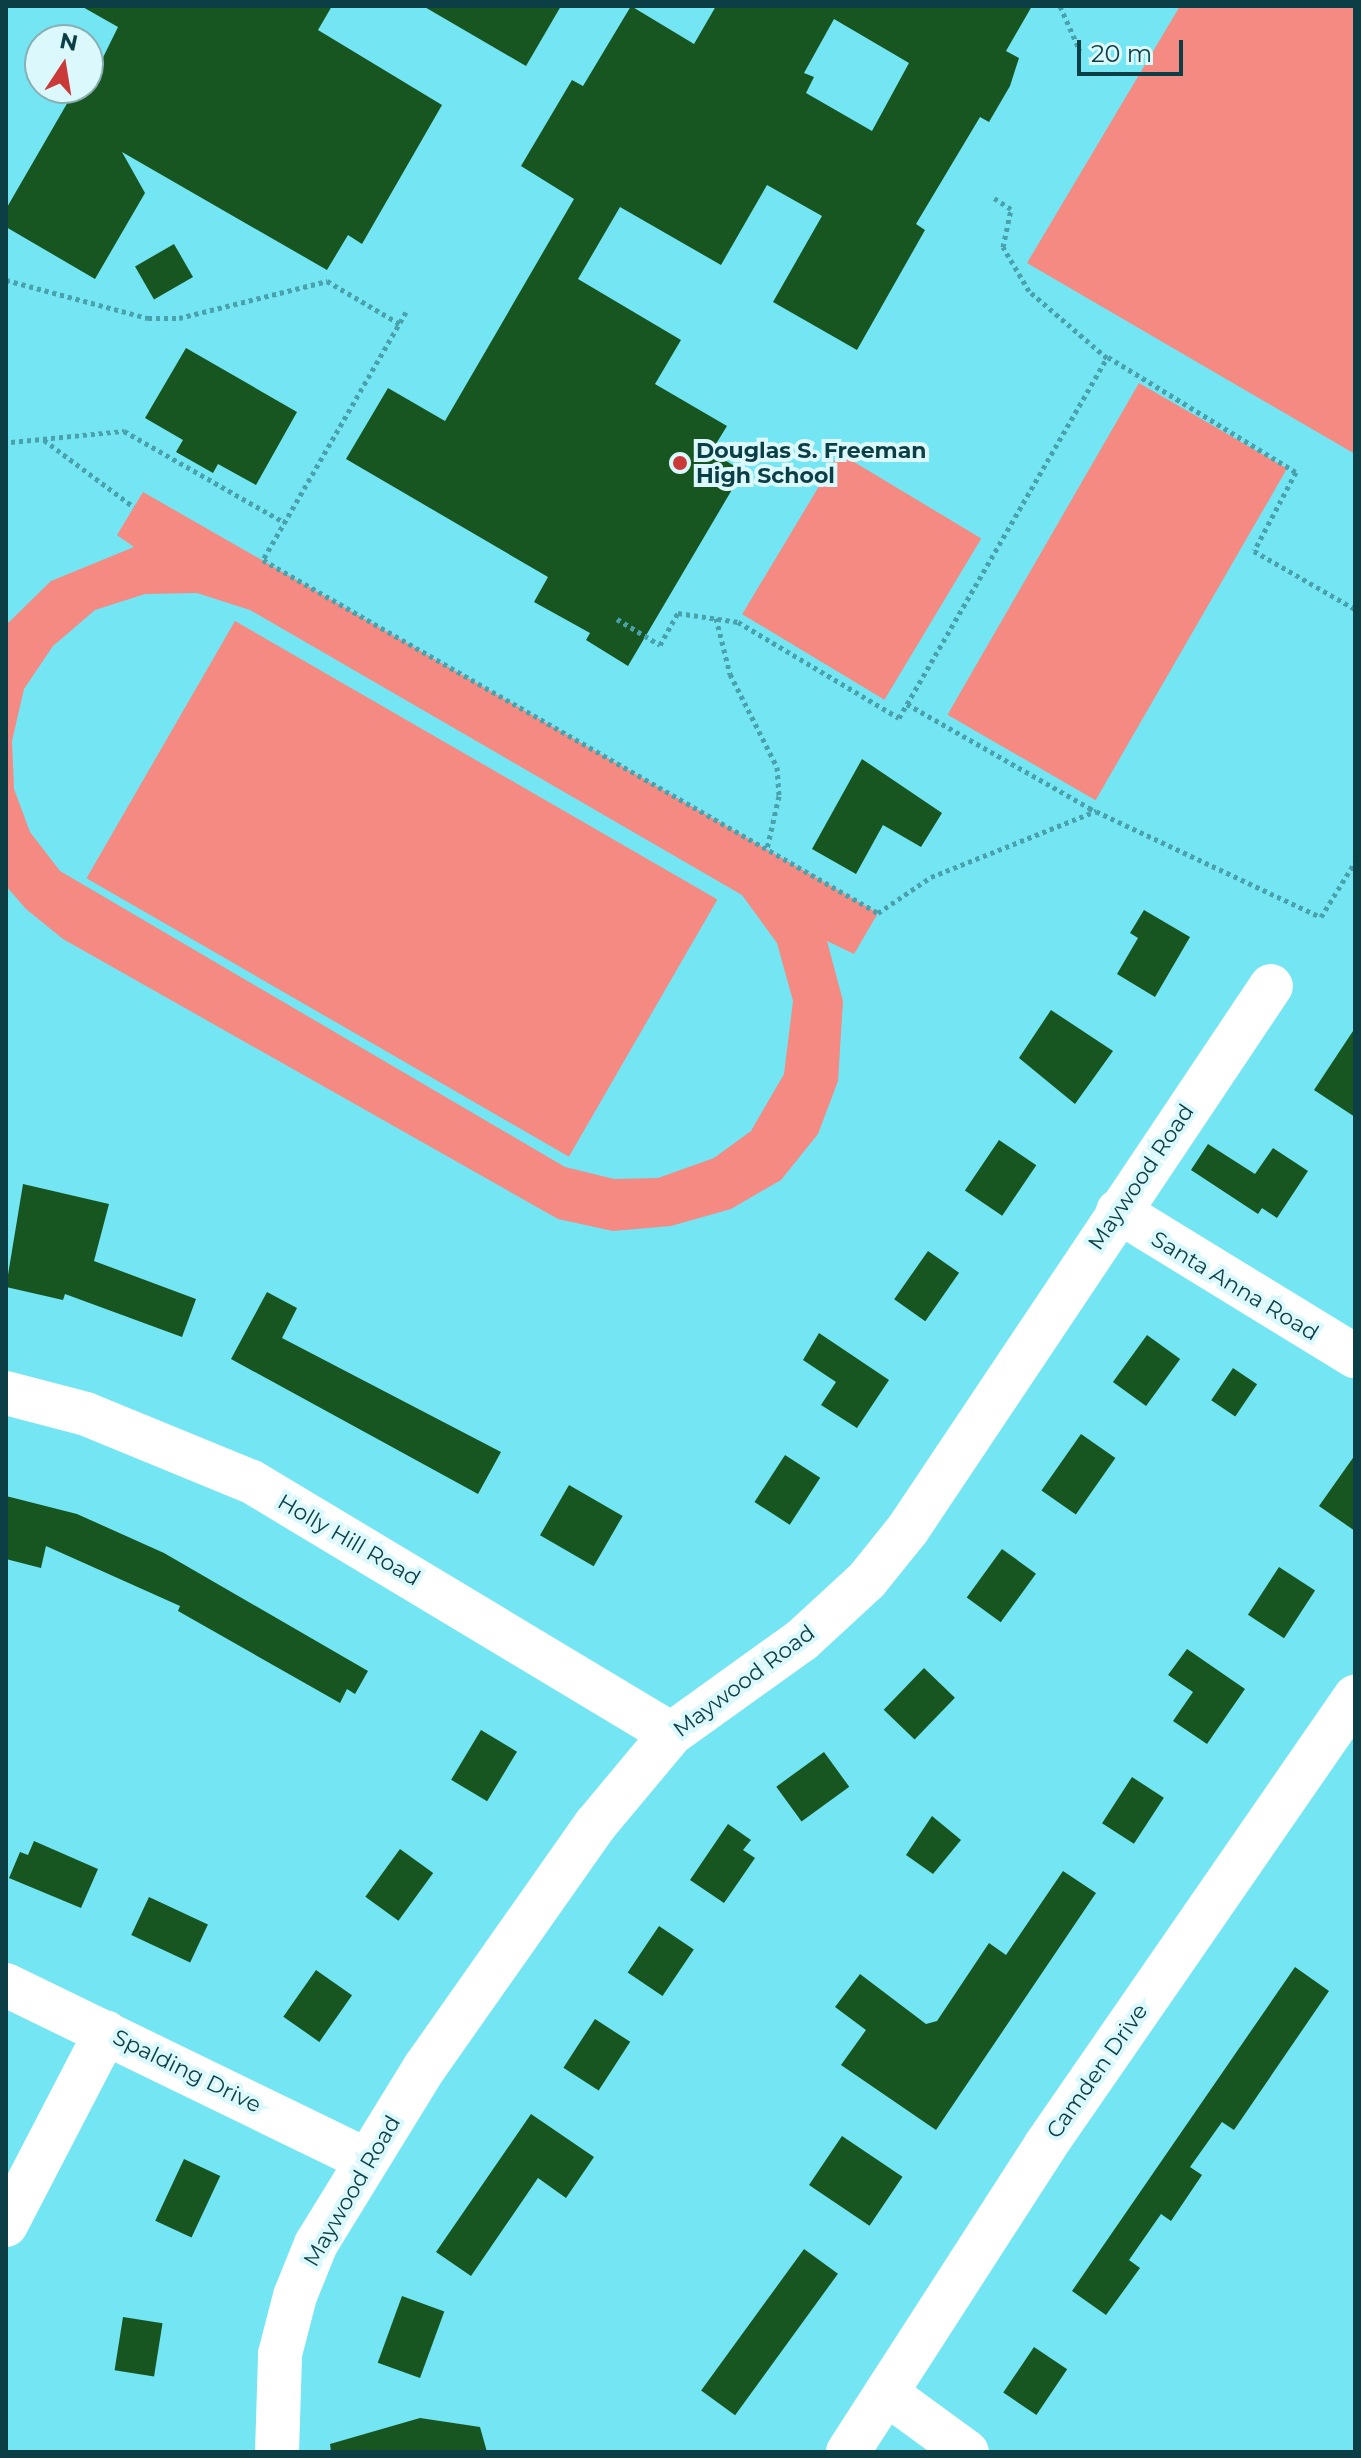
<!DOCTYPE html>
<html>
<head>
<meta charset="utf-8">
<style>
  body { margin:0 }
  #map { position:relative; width:1361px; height:2458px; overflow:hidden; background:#74e5f3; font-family:Montserrat,sans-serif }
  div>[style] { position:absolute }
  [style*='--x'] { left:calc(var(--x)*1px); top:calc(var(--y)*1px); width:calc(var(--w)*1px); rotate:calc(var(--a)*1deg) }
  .green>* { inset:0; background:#f48a81; transform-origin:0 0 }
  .building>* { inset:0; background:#185621; transform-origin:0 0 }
  .path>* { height:5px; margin-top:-2.5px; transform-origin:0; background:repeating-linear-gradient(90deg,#49a1ac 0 4px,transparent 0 8px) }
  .minor>* { height:44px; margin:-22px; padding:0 22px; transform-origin:22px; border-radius:22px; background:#fff }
  .dots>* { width:22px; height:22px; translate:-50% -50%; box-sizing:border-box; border:4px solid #dbf9fd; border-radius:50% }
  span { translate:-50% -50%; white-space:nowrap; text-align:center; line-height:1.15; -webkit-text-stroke:8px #dbf9fd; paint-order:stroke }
  .poi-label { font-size:22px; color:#0b3f45; font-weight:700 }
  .left { translate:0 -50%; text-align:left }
  .street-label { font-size:22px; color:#0b3f45 }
  .frame { position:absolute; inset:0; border:8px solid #0b3f45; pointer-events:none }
  .north { position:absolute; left:24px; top:24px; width:80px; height:80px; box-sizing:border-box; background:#dbf9fd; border:2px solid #88afb3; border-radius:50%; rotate:12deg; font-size:22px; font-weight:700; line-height:32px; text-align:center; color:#0b3f45 }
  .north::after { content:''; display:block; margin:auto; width:28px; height:36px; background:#c93a38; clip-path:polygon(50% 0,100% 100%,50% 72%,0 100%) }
  .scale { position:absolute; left:1077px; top:40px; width:106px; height:36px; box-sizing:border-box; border:4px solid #0b3f45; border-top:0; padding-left:10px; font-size:24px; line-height:28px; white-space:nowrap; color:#0b3f45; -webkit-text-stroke:6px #dbf9fd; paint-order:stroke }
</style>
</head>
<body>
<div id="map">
  <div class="green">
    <i style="clip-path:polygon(1180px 6px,1355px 6px,1355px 454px,1027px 263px)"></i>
    <i style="left:1139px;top:383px;width:171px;height:383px;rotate:30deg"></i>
    <i style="left:839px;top:453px;width:166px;height:188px;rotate:31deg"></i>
    <i style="clip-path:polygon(evenodd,143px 492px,878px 913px,854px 954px,827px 941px,843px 1001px,838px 1081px,818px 1134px,781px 1180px,731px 1209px,671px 1226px,613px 1231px,558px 1219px,63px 939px,26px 909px,6px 886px,6px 625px,51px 581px,134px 547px,117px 535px,143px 492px,197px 593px,250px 610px,742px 895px,777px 943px,793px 1001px,784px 1074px,751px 1131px,714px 1158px,658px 1178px,614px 1179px,565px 1167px,60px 871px,30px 832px,14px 789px,12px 741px,24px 689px,53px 646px,95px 610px,145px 594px,197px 593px)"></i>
    <i style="left:235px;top:621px;width:557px;height:297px;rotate:30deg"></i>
  </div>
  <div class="building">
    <i style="clip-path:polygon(81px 6px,332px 6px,318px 30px,442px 105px,362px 244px,348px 235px,327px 270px,122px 152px,145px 193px,95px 279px,6px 227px,6px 209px,76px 88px,88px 88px,118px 27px)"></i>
    <i style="clip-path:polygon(423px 6px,561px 6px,526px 66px)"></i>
    <i style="clip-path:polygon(evenodd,631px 6px,694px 44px,716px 6px,1032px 6px,1006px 51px,1019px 58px,1010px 86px,989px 122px,980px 117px,916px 224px,925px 230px,857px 350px,773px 302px,822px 216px,767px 185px,721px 265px,620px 207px,578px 279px,681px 340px,655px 384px,727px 426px,711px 452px,743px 471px,628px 666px,586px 640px,590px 633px,534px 602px,548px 577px,346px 459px,388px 388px,445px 421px,574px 199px,521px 166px,572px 80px,583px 86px,631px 6px,834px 19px,909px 63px,872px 131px,806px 93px,814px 77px,804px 73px,834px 19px)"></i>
    <i style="left:174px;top:244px;width:38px;height:45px;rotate:60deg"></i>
    <i style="clip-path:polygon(186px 348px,297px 412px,256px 485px,218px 464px,213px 473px,176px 452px,183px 440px,145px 418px)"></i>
    <i style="clip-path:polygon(862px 759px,942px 813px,921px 847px,883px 825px,856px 874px,812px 849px)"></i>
    <i style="clip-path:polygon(1144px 910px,1190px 937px,1155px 997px,1117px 974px,1138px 938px,1130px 933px)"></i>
    <i style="clip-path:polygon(1051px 1010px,1113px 1051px,1075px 1104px,1019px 1058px)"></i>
    <i style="clip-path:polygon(1355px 1028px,1355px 1117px,1314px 1090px)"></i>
    <i style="left:999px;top:1140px;width:45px;height:61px;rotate:34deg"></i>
    <i style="clip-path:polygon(1208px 1144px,1255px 1174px,1273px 1148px,1308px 1171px,1277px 1218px,1262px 1208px,1258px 1214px,1191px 1170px)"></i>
    <i style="clip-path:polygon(23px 1184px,109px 1204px,94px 1261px,196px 1299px,182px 1337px,65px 1294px,63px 1300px,6px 1287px)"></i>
    <i style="left:928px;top:1251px;width:38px;height:59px;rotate:35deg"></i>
    <i style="clip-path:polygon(267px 1292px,297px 1308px,282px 1338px,501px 1452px,478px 1494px,231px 1359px)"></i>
    <i style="clip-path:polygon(819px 1333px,889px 1380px,857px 1428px,821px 1405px,836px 1382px,803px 1360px)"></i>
    <i style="left:1147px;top:1335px;width:41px;height:58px;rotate:36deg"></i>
    <i style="left:1233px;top:1368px;width:29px;height:39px;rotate:34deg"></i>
    <i style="left:1081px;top:1434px;width:42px;height:69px;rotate:35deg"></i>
    <i style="left:785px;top:1455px;width:42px;height:56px;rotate:33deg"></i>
    <i style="clip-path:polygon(1355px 1455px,1355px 1531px,1319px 1506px)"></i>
    <i style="left:569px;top:1485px;width:62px;height:58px;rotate:30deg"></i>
    <i style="clip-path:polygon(6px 1496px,77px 1514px,164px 1553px,368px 1671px,355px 1694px,347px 1689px,340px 1703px,178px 1611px,180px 1606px,46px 1546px,41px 1568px,6px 1559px)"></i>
    <i style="left:1002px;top:1549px;width:42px;height:60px;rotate:36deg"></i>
    <i style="left:1279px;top:1567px;width:43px;height:57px;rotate:33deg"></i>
    <i style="clip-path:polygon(1187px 1649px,1245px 1689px,1207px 1744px,1173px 1721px,1193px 1692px,1168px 1675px)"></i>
    <i style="left:924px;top:1668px;width:43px;height:58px;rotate:44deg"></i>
    <i style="left:481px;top:1730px;width:42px;height:58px;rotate:31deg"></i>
    <i style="left:824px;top:1752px;width:43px;height:59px;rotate:54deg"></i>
    <i style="left:1132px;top:1777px;width:38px;height:55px;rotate:33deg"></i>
    <i style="clip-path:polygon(932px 1816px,961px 1840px,933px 1874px,906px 1855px)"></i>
    <i style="clip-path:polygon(728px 1824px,751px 1840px,743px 1850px,755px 1858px,724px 1903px,690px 1880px)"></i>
    <i style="clip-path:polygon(34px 1841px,98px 1869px,81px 1908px,9px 1878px,20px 1852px,28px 1855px)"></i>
    <i style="left:400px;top:1849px;width:41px;height:59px;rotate:36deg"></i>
    <i style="clip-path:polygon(1063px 1871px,1096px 1893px,936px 2130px,841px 2065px,866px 2030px,835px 2007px,860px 1974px,926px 2024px,937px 2021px,989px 1943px,1006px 1955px)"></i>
    <i style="left:149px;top:1897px;width:65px;height:42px;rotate:25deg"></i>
    <i style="left:659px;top:1926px;width:42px;height:56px;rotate:34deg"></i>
    <i style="clip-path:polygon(1295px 1967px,1329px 1991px,1234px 2130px,1222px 2122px,1190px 2167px,1202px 2175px,1171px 2221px,1161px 2214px,1129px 2260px,1140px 2268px,1106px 2315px,1072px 2291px)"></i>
    <i style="left:316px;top:1970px;width:44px;height:57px;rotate:35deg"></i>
    <i style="left:595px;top:2019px;width:42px;height:58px;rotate:33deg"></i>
    <i style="clip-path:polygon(531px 2114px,594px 2157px,566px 2198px,538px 2178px,471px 2276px,436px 2252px)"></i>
    <i style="left:842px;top:2136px;width:73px;height:59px;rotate:34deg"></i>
    <i style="left:184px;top:2159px;width:40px;height:68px;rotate:25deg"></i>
    <i style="left:804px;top:2249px;width:42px;height:175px;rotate:36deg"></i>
    <i style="left:402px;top:2296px;width:45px;height:71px;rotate:20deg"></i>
    <i style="left:123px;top:2317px;width:40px;height:54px;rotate:9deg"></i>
    <i style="left:1034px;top:2347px;width:40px;height:55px;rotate:34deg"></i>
    <i style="clip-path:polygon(420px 2418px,480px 2427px,487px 2452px,331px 2452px,330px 2444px)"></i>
  </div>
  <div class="path">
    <i style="--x:1060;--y:6;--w:49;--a:66"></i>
    <i style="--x:6;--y:280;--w:147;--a:15"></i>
    <i style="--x:148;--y:318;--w:31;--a:0"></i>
    <i style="--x:179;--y:318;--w:153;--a:-14"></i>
    <i style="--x:327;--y:281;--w:85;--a:30.5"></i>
    <i style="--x:406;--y:312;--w:286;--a:120"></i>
    <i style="--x:263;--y:560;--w:709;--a:29.86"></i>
    <i style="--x:878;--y:913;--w:64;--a:-34.2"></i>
    <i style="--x:931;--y:877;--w:178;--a:-21.8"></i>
    <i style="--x:1108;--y:357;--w:220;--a:31.5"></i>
    <i style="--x:1296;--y:472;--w:89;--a:118"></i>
    <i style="--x:1254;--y:551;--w:116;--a:29.9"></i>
    <i style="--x:44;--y:440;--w:112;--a:36.7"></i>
    <i style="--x:11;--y:442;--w:114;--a:-5.6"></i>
    <i style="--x:124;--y:431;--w:185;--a:29.7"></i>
    <i style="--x:716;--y:618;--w:58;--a:76"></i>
    <i style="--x:730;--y:674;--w:104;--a:63.2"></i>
    <i style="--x:777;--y:767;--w:29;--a:86"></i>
    <i style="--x:779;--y:796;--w:54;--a:102.8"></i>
    <i style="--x:617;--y:619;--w:50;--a:31.2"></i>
    <i style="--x:660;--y:645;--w:37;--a:-61"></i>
    <i style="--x:678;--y:613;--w:61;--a:8.5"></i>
    <i style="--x:738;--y:622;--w:187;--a:30.8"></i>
    <i style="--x:899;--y:718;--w:416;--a:-60"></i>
    <i style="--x:1107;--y:358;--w:103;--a:-139.3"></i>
    <i style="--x:1029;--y:291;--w:51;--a:-120.6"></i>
    <i style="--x:1003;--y:247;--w:39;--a:-78"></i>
    <i style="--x:1011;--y:209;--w:20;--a:-147"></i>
    <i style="--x:907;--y:704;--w:210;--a:29.7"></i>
    <i style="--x:1089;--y:808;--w:256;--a:25.2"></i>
    <i style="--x:1321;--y:917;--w:65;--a:-58.3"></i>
  </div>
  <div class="minor">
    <i style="--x:1118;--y:1211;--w:278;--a:31.5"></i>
    <i style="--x:6;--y:1393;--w:83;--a:14.7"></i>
    <i style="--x:86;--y:1414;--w:179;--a:22.3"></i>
    <i style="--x:252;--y:1482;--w:489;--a:31"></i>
    <i style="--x:6;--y:1985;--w:400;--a:25.9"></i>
    <i style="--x:6;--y:2225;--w:217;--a:-62.6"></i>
    <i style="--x:886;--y:2393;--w:100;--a:36.1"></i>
    <i style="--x:277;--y:2452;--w:98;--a:-88.2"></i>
    <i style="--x:280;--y:2354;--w:60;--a:-75.5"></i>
    <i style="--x:295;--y:2296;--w:56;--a:-68"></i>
    <i style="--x:316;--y:2244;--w:208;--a:-58.4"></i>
    <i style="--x:425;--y:2067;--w:297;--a:-54.9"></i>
    <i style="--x:596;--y:1824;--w:117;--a:-50.2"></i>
    <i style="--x:671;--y:1734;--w:161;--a:-35.7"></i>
    <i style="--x:802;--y:1640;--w:88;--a:-42.7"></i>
    <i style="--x:867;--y:1580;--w:65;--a:-51.2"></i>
    <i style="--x:908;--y:1529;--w:653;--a:-56.24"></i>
    <i style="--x:848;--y:2452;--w:364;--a:-57.2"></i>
    <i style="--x:1045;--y:2146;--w:546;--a:-55.38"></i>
  </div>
  <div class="dots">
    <i style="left:680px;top:463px;background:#c93a38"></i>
  </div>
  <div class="poi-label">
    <span class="left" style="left:696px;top:463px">Douglas S. Freeman<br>High School</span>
  </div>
  <div class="street-label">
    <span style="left:1141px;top:1177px;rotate:-56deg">Maywood Road</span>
    <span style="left:1235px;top:1286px;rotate:31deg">Santa Anna Road</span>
    <span style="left:349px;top:1540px;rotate:30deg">Holly Hill Road</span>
    <span style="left:744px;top:1681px;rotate:-37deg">Maywood Road</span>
    <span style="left:187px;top:2071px;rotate:26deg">Spalding Drive</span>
    <span style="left:1097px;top:2071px;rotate:-55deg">Camden Drive</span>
    <span style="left:352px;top:2191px;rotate:-60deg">Maywood Road</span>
  </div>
  <div class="frame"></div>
  <div class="north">N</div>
  <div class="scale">20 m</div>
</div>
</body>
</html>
